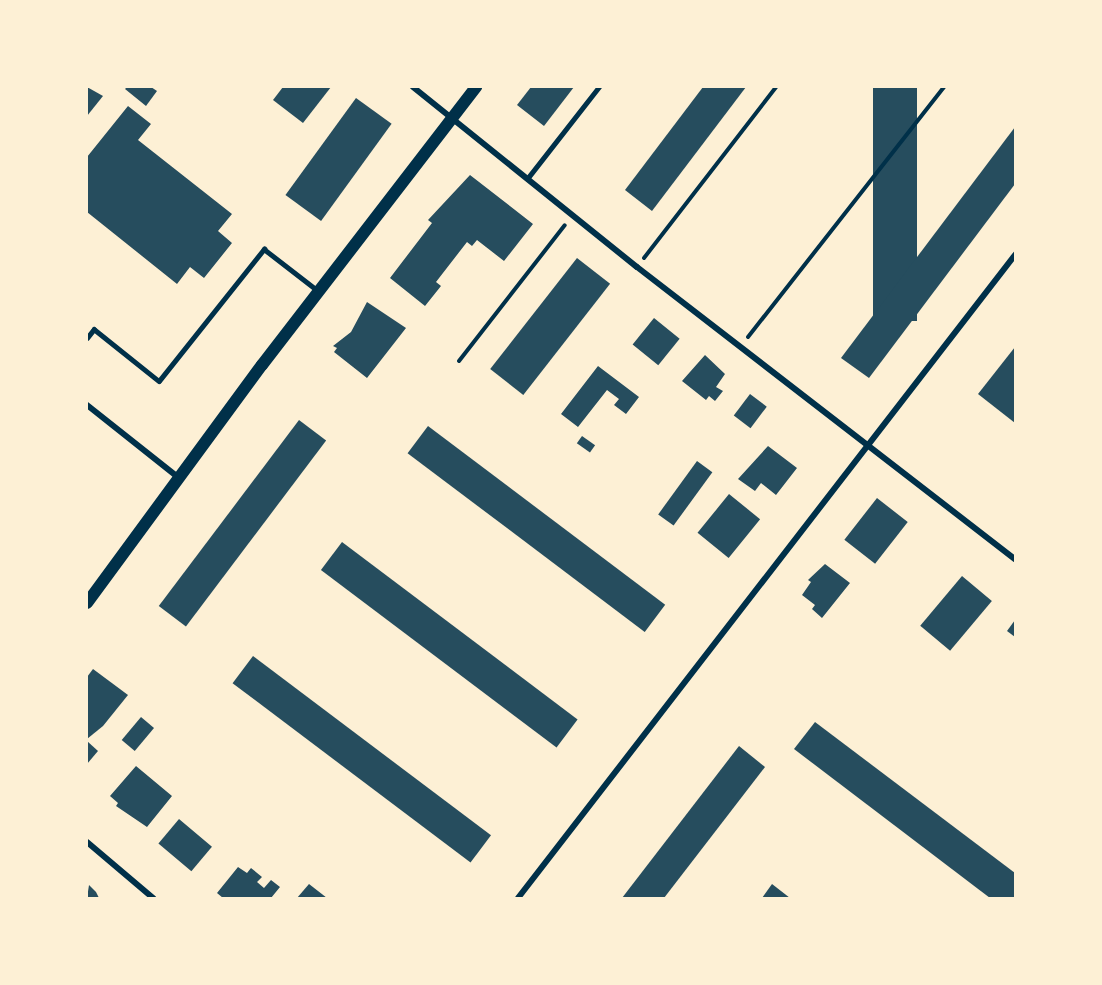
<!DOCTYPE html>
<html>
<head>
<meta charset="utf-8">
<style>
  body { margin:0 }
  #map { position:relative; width:1102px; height:985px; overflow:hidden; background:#fdf0d5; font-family:Commissioner,sans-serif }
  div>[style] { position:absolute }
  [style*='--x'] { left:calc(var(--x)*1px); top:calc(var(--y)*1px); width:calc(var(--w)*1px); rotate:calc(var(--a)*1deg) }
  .building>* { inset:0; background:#264d5e; transform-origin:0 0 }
  .path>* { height:4px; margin:-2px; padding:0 2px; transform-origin:2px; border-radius:2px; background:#003049 }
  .service>* { height:4.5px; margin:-2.25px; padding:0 2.25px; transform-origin:2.25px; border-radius:2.25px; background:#003049 }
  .minor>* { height:6px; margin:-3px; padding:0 3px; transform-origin:3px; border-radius:3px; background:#003049 }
  .secondary>* { height:12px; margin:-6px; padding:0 6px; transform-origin:6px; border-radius:6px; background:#003049 }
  span { translate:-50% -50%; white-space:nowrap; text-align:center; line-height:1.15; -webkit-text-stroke:5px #fdf0d5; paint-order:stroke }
  .frame { position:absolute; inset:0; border:88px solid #fdf0d5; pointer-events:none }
</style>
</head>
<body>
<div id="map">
  <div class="building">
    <i style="clip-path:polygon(87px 87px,103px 96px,87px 116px)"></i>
    <i style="clip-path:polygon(127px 87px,151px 87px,157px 91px,146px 106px,125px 89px)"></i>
    <i style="clip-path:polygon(283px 87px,331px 87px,303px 123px,273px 100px)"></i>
    <i style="clip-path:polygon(531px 87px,574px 87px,544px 126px,517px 105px)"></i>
    <i style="clip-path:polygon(703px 87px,746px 87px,652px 211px,625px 190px)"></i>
    <i style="left:873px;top:87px;width:44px;height:234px"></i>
    <i style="left:356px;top:98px;width:44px;height:120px;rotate:36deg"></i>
    <i style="clip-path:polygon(128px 106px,151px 124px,138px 140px,232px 214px,218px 231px,232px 243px,204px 278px,190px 267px,177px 284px,87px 212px,87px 157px)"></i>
    <i style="clip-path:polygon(1015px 127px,1015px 184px,869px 378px,841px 358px)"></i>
    <i style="clip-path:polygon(470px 175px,533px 224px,504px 261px,477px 240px,472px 246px,467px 242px,436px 282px,441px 286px,425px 306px,390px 278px,432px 223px,428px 220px)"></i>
    <i style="left:577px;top:258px;width:42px;height:141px;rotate:38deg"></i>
    <i style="clip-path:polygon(367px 302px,406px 328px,367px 378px,334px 352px,337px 348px,333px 346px,351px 332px)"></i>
    <i style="left:654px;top:318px;width:33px;height:34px;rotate:39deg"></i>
    <i style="clip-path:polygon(1015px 347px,1015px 423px,978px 394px)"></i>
    <i style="clip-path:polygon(705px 355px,725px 374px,716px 387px,723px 391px,715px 401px,709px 396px,706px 400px,682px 381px)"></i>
    <i style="clip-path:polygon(598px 366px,639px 397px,626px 414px,614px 405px,619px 399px,607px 390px,578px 427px,561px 414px)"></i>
    <i style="left:750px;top:394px;width:21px;height:27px;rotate:37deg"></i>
    <i style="left:299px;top:420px;width:34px;height:233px;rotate:37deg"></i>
    <i style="left:428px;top:426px;width:297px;height:34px;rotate:37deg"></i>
    <i style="left:582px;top:436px;width:16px;height:9px;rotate:35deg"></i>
    <i style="clip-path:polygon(768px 446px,797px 468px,776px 495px,761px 483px,755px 491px,738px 479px)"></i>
    <i style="left:697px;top:461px;width:19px;height:66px;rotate:36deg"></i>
    <i style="left:729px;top:494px;width:40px;height:50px;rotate:39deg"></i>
    <i style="left:877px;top:498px;width:39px;height:53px;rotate:38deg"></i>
    <i style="left:342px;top:542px;width:295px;height:35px;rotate:37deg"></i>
    <i style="clip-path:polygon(825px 564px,850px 583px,822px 618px,812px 609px,815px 605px,802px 595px,811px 582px,808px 580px)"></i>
    <i style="left:962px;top:576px;width:39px;height:65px;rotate:40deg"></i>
    <i style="clip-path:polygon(1015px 620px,1015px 637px,1007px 631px)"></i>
    <i style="left:253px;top:656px;width:298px;height:34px;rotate:37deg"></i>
    <i style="clip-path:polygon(93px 669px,128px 695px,103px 726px,87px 739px,87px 677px)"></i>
    <i style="left:141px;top:717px;width:17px;height:30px;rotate:40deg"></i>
    <i style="clip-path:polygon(815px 722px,1015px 873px,1015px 898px,990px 898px,794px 749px)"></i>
    <i style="clip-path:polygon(87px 741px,98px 751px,87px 764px)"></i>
    <i style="clip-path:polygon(739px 746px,765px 767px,664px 898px,622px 898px)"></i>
    <i style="clip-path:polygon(136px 766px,172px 796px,147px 827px,116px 806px,118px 803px,110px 796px)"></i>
    <i style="left:179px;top:819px;width:43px;height:32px;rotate:40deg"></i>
    <i style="clip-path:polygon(238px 867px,247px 873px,251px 868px,262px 877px,257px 882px,264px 888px,271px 880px,280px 887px,271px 898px,223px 898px,217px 893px)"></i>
    <i style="clip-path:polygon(309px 884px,327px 898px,297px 898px)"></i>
    <i style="clip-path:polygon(772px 884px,790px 898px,762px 898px)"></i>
    <i style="clip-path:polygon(89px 885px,96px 892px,99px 898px,87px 898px)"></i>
  </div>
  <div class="path">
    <i style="--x:644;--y:258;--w:216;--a:-52.3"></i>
    <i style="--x:748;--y:337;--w:318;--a:-51.9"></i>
    <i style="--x:459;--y:361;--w:172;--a:-52.1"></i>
  </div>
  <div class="service">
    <i style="--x:527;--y:179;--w:117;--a:-52"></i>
    <i style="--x:87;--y:338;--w:11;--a:-52"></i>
    <i style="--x:94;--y:329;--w:83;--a:38.7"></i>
    <i style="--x:159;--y:381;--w:169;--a:-51.5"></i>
    <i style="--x:264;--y:249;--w:67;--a:37.7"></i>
  </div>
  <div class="minor">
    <i style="--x:413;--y:87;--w:287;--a:38.8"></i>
    <i style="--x:637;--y:267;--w:478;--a:37.7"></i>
    <i style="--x:87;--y:405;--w:116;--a:38.4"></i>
    <i style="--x:87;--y:842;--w:87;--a:40.3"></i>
    <i style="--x:518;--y:898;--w:813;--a:-52.3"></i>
  </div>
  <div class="secondary">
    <i style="--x:87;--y:603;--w:295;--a:-53.7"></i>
    <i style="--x:262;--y:365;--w:351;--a:-52.4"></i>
  </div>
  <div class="frame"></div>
</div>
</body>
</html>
